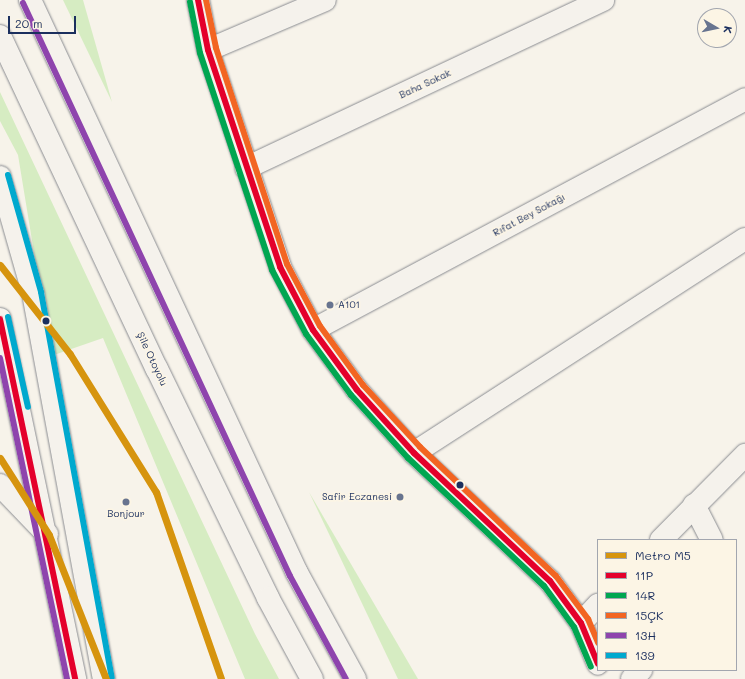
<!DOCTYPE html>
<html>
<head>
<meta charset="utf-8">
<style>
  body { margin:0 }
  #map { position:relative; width:745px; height:679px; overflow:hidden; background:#f7f3ea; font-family:Mali,sans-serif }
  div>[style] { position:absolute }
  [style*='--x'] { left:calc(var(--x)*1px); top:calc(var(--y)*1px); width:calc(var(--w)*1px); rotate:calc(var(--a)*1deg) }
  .green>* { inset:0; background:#d6ecc2 }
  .roads { filter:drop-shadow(0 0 1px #8a8c91) drop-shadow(0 0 1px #8a8c91) }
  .minor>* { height:22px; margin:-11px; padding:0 11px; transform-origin:11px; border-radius:11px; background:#f5f2ec }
  .major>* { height:22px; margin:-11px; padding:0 11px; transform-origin:11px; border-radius:11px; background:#f5f2ec }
  .highway>* { height:22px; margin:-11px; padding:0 11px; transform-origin:11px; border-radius:11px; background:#f5f2ec }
  .bus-1>* { height:6px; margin:-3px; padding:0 3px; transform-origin:3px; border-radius:3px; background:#e4002b }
  .bus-2>* { height:6px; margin:-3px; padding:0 3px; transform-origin:3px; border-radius:3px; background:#00a651 }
  .bus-3>* { height:6px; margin:-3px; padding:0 3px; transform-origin:3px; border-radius:3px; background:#f26522 }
  .bus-4>* { height:6px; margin:-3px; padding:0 3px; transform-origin:3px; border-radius:3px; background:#8e44ad }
  .bus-5>* { height:6px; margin:-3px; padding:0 3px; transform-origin:3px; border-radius:3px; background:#00a9ce }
  .metro-1>* { height:7px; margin:-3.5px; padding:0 3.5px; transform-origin:3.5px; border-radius:3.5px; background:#d6940e }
  .dots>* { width:11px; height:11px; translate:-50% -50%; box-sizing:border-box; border:2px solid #fcf5e5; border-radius:50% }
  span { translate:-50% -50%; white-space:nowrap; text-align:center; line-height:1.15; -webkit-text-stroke:3.5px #fcf5e5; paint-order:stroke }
  .street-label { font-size:10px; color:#1b2f5e }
  .poi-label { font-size:10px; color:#1b2f5e }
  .left { translate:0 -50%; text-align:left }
  .right { translate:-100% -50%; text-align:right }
  .legend { position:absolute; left:597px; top:539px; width:140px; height:132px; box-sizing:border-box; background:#fcf5e5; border:1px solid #a2a6af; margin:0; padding:5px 7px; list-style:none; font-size:12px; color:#1b2f5e }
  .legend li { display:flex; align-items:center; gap:8px; height:20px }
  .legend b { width:20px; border:1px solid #a2a6af }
  .north { position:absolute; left:697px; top:8px; width:40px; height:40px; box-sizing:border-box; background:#fcf5e5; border:1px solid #a2a6af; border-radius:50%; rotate:99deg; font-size:11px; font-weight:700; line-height:16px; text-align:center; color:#1b2f5e }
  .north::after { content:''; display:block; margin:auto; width:14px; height:18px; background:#68748f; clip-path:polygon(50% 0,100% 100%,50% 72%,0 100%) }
  .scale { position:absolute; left:8px; top:16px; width:68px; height:18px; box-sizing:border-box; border:2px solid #1b2f5e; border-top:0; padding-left:5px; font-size:12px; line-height:14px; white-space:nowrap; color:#1b2f5e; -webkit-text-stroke:3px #fcf5e5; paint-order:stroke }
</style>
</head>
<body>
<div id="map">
  <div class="green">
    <i style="clip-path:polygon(63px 0,83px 0,112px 102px)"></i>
    <i style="clip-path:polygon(0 92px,255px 634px,279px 679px,245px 679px,103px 338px,51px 356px,18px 155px,0 121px)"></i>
    <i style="clip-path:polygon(309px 492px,418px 679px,398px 679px)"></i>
  </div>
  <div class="roads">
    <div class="minor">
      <i style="--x:198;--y:0;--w:51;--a:78.7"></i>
      <i style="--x:208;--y:50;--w:229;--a:71.6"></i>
      <i style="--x:280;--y:267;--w:71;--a:62.4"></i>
      <i style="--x:313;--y:330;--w:74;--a:53.7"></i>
      <i style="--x:357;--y:390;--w:85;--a:47.9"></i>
      <i style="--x:414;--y:453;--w:187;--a:43.3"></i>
      <i style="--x:550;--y:581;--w:52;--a:53.6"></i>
      <i style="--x:581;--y:623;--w:44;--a:67.5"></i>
      <i style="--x:208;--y:50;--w:127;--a:-23.1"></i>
      <i style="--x:246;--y:168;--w:395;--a:-25.2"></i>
      <i style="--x:313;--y:330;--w:490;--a:-28.1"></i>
      <i style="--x:414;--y:453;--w:394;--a:-32.9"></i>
      <i style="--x:0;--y:485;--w:68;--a:46.2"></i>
      <i style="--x:694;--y:505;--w:39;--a:63"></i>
      <i style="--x:661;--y:540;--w:120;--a:-45.3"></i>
      <i style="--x:581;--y:623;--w:25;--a:-47"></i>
      <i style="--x:632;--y:679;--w:13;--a:-45"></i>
    </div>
    <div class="major">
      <i style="--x:0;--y:177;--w:121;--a:74.1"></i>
      <i style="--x:33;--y:293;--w:392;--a:79.6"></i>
      <i style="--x:0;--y:319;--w:368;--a:78.2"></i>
    </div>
    <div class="highway">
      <i style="--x:30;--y:0;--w:632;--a:65.02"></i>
      <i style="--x:297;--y:573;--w:121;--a:61.3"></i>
      <i style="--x:0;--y:36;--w:368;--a:64.8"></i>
      <i style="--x:157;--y:369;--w:254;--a:64.1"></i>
      <i style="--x:268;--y:598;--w:92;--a:61.5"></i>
    </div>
  </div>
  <div class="bus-1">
    <i style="--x:198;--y:0;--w:51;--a:78.7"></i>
    <i style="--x:208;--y:50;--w:229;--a:71.6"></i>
    <i style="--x:280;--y:267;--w:71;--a:62.4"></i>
    <i style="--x:313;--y:330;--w:74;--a:53.7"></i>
    <i style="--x:357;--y:390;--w:85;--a:47.9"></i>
    <i style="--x:414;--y:453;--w:187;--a:43.3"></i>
    <i style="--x:550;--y:581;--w:52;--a:53.6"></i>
    <i style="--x:581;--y:623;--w:44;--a:67.5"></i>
    <i style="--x:0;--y:319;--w:368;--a:78.2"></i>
  </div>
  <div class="bus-2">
    <i style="--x:190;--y:2;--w:52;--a:78.9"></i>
    <i style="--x:200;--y:53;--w:229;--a:71.6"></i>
    <i style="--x:272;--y:270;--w:72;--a:62"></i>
    <i style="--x:306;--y:334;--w:76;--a:53.6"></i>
    <i style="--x:351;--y:395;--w:85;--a:47.9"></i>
    <i style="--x:408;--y:458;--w:187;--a:43.3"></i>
    <i style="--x:544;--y:586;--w:51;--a:53.8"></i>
    <i style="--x:574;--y:627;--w:43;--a:67"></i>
  </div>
  <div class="bus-3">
    <i style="--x:206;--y:0;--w:49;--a:78.2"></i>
    <i style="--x:216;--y:48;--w:227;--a:71.8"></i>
    <i style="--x:287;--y:264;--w:70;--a:62"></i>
    <i style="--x:320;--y:326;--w:73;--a:53.9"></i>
    <i style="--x:363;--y:385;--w:84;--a:47.4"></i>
    <i style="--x:420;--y:447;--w:187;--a:43.5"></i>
    <i style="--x:556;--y:576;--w:54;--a:53.3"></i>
    <i style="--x:588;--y:619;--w:26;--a:67"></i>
  </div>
  <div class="bus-4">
    <i style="--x:23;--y:3;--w:632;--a:65.02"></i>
    <i style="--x:290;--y:576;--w:117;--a:61.5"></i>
    <i style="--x:0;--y:358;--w:328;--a:78.2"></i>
  </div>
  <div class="bus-5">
    <i style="--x:8;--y:175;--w:122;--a:74.2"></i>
    <i style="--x:41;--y:292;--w:392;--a:79.6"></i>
    <i style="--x:8;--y:317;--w:92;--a:77.5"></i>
  </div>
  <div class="metro-1">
    <i style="--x:0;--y:265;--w:113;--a:51.8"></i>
    <i style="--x:70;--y:354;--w:163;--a:58.1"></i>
    <i style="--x:156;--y:492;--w:198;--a:70.8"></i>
    <i style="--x:0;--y:458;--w:91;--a:57.5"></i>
    <i style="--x:49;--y:535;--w:155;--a:68.4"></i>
  </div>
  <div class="dots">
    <i style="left:330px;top:305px;background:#68748f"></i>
    <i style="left:46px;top:321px;background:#1b2f5e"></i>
    <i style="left:460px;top:485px;background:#1b2f5e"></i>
    <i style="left:400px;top:497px;background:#68748f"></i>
    <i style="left:126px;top:502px;background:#68748f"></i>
  </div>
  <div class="street-label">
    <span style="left:425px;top:84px;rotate:-25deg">Baha Sokak</span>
    <span style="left:529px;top:215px;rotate:-28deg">Rıfat Bey Sokağı</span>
    <span style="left:152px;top:359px;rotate:65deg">Şile Otoyolu</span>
  </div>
  <div class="poi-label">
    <span class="left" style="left:338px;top:305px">A101</span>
    <span class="right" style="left:392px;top:497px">Safir Eczanesi</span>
    <span style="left:126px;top:514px">Bonjour</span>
  </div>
  <ul class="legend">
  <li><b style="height:5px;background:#d6940e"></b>Metro M5</li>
  <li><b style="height:5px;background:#e4002b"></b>11P</li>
  <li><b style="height:5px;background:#00a651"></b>14R</li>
  <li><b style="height:5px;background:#f26522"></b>15ÇK</li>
  <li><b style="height:5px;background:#8e44ad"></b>13H</li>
  <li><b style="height:5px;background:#00a9ce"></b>139</li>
  </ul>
  <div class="north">K</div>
  <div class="scale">20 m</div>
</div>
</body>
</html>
